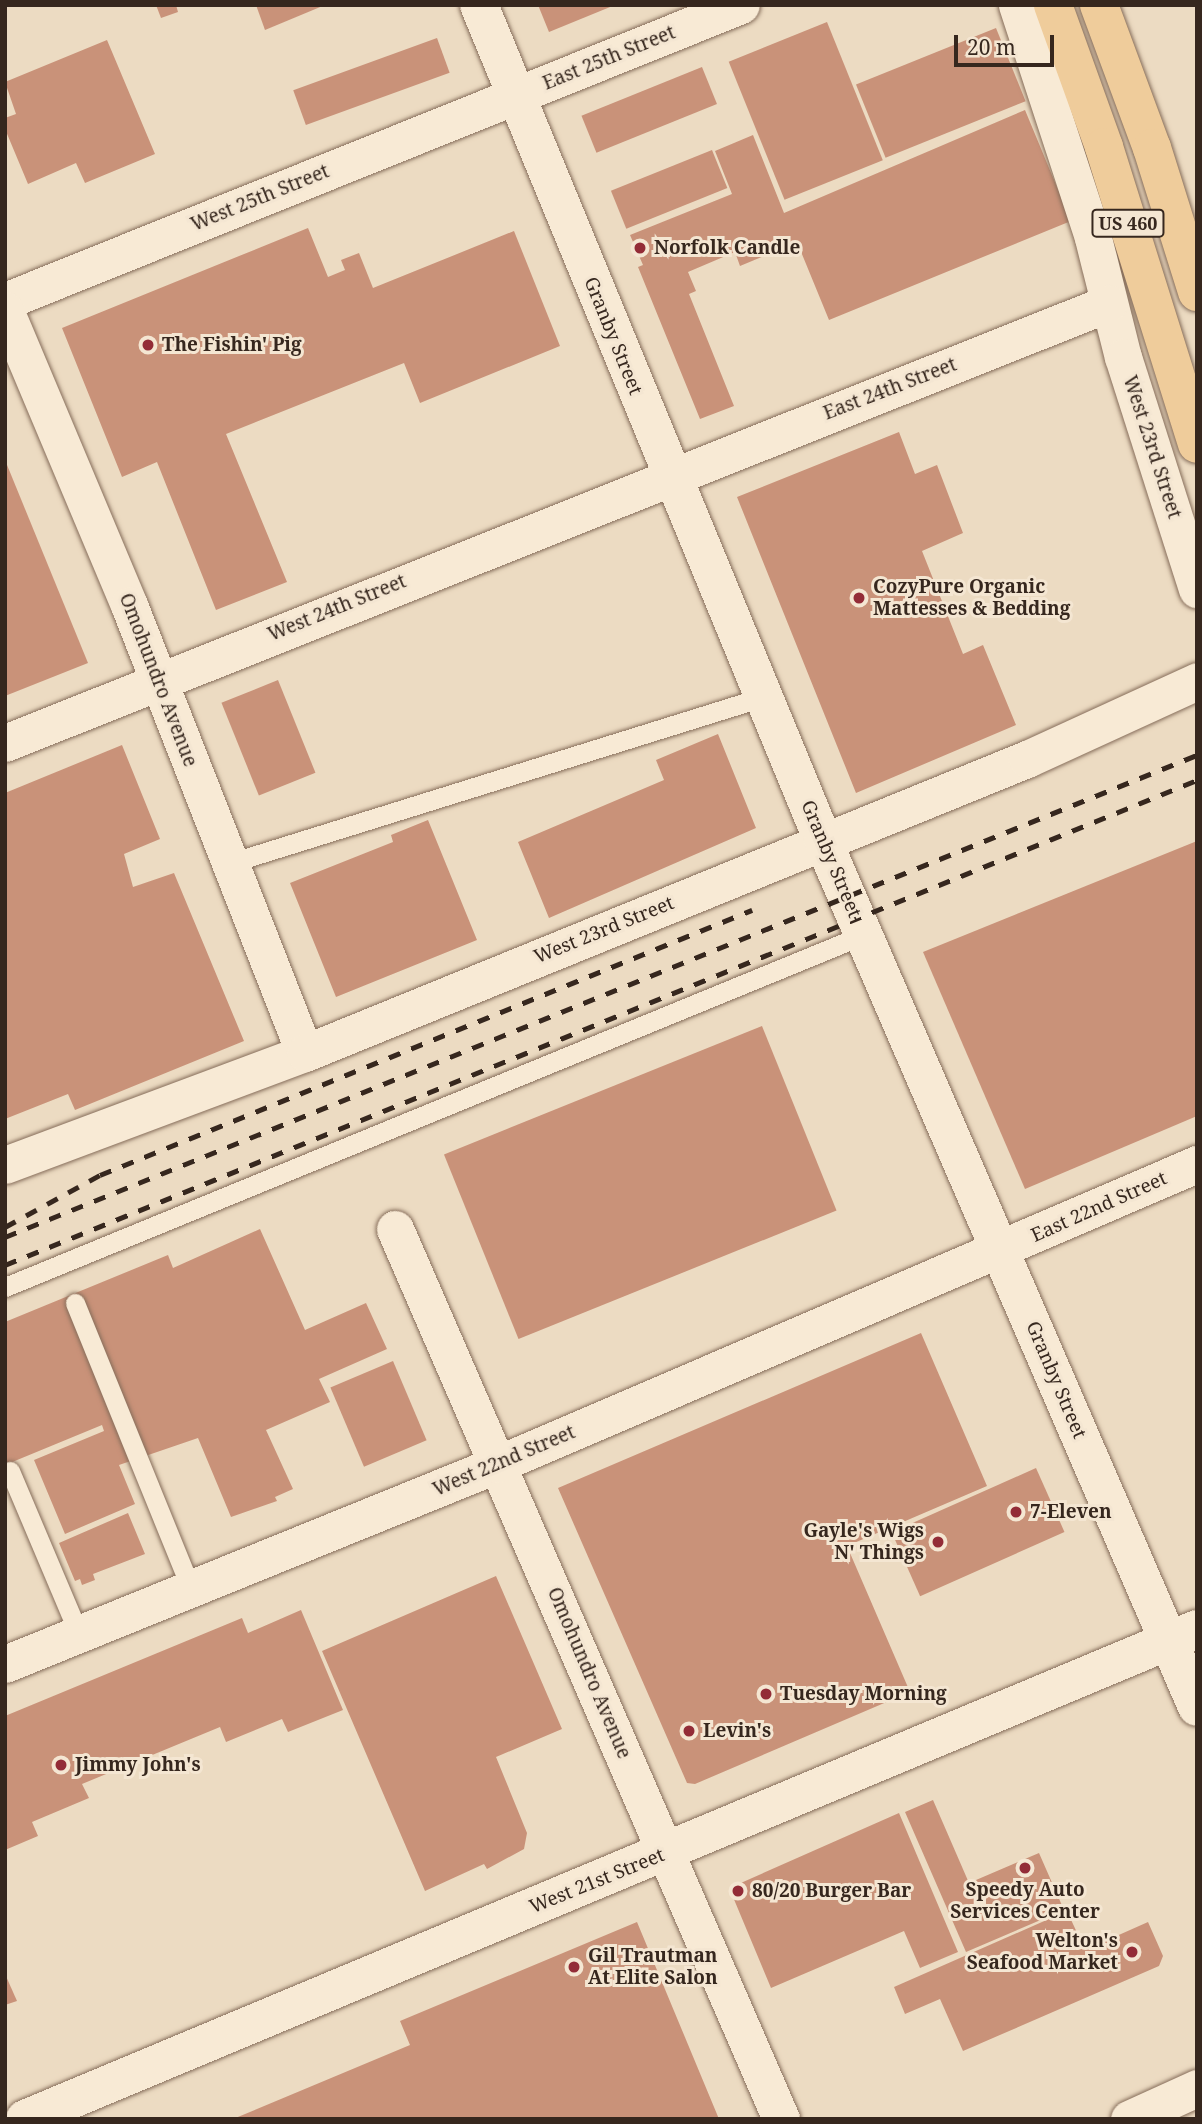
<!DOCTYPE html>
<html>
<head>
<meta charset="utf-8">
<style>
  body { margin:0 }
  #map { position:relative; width:1202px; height:2124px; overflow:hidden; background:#ecdbc2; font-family:"Noto Serif",serif }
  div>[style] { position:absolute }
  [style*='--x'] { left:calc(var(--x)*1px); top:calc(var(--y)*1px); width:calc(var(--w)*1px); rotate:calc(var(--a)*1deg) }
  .building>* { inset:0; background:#c99279; transform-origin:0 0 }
  .roads { filter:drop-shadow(0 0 2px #866d5a) drop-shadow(0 0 2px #866d5a) }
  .lane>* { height:19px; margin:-9.5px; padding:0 9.5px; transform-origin:9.5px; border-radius:9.5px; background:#f8ead5 }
  .street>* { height:37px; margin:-18.5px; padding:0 18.5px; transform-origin:18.5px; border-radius:18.5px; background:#f8ead5 }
  .secondary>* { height:38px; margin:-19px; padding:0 19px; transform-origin:19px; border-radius:19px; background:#f8ead5 }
  .primary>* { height:38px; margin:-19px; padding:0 19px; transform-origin:19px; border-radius:19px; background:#efcc9b }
  .rail>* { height:5px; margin-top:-2.5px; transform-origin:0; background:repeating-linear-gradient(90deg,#36271e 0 12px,transparent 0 24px) }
  .dots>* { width:19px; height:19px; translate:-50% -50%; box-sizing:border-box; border:4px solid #f4e6d2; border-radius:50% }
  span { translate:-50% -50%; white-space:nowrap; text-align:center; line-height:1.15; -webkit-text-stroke:6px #f4e6d2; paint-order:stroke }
  .shield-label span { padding:2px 5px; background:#f4e6d2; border:2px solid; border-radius:5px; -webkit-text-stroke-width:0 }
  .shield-label { font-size:18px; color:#36271e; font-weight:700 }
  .street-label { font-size:19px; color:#36271e }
  .poi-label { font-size:19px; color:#36271e; font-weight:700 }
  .left { translate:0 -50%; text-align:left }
  .right { translate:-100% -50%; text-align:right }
  .frame { position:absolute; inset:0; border:7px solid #36271e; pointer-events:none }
  .scale { position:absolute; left:954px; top:35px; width:100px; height:32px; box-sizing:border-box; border:4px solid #36271e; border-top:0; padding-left:9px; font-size:21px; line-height:24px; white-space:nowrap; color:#36271e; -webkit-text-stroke:5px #f4e6d2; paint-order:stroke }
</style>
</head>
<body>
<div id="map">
  <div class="building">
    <i style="clip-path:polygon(156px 5px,176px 5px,178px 12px,161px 18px)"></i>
    <i style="clip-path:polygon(256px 5px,325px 5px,265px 30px)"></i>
    <i style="clip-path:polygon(538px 5px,615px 5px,549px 32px)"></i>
    <i style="left:827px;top:22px;width:149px;height:106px;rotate:68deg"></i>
    <i style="left:996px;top:28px;width:79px;height:151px;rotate:68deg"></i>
    <i style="left:437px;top:38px;width:37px;height:153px;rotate:70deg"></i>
    <i style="clip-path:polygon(107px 40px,155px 154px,85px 183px,76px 163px,28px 184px,5px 129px,5px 118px,16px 114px,5px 82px)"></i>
    <i style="left:702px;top:67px;width:40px;height:130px;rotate:68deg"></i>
    <i style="clip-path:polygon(1025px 110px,1071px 221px,829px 320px,797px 242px,740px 266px,735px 252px,688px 272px,696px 291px,689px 294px,734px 406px,700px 419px,638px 267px,643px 265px,630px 235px,732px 194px,715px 151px,753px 135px,784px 213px)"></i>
    <i style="left:712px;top:150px;width:41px;height:109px;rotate:68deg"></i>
    <i style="clip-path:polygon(308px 228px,328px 277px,345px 270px,341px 260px,359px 253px,373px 288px,514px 231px,560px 346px,420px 403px,404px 363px,226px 434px,287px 582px,216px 610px,157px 462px,122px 477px,62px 328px)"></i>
    <i style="clip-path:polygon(899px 432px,915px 474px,937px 465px,963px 533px,922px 551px,963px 654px,983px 645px,1016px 725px,856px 793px,737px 497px)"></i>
    <i style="clip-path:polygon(5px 460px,88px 663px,5px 696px)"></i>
    <i style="left:278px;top:680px;width:100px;height:61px;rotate:68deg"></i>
    <i style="clip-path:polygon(718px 734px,756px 828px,549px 918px,518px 842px,664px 780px,656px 760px)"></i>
    <i style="clip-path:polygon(122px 745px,160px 839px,124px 854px,133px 887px,174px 873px,244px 1041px,75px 1110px,68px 1094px,5px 1119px,5px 793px)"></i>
    <i style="clip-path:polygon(428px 820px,477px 940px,336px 997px,290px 883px,393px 842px,391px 835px)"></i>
    <i style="clip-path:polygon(1197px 841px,1197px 1116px,1025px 1189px,923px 952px)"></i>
    <i style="left:762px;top:1026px;width:199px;height:343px;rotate:68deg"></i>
    <i style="clip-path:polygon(260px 1229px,305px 1330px,366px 1303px,387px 1349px,319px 1379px,330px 1402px,266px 1430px,293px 1489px,275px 1497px,277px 1501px,231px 1517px,198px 1438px,119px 1465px,135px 1504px,65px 1534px,34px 1460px,104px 1431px,102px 1425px,5px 1465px,5px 1322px,168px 1255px,173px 1268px)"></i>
    <i style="clip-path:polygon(921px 1333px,987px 1486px,847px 1546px,910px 1692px,695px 1784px,687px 1783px,558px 1488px)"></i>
    <i style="left:393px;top:1361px;width:86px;height:68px;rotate:67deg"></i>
    <i style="left:1036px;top:1468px;width:70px;height:158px;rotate:66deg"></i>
    <i style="clip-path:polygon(128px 1513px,145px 1554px,93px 1574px,95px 1580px,82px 1585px,80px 1579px,75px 1581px,59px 1543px)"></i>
    <i style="clip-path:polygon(496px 1576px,562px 1729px,496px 1757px,527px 1833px,524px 1849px,487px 1869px,484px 1864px,425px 1891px,322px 1651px)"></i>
    <i style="clip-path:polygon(301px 1610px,343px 1710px,288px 1732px,282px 1719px,226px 1742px,220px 1727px,82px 1784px,89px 1798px,32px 1822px,38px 1836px,5px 1850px,5px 1716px,242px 1618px,248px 1633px)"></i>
    <i style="clip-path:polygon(933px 1800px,969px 1883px,1039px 1853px,1064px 1910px,966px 1952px,905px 1812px)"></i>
    <i style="clip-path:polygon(899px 1813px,958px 1952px,920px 1968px,904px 1931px,771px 1988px,733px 1897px,734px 1886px)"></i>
    <i style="clip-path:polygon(1067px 1911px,1085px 1950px,1148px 1922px,1163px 1956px,1159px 1966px,963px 2051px,940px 1999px,905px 2014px,894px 1987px)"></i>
    <i style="clip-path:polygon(637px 1922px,719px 2119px,233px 2119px,410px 2045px,400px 2021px)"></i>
    <i style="clip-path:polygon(5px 1974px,17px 2001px,5px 2005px)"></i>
  </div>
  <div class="roads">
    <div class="lane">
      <i style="--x:230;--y:863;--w:558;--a:-17.3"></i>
      <i style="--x:5;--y:1287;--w:927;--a:-22.31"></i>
      <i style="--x:75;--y:1303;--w:309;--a:67.9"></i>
      <i style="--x:10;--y:1471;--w:177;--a:67.1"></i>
    </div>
    <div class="street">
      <i style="--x:1017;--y:5;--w:245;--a:71.9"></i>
      <i style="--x:1093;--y:238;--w:123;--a:75.9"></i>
      <i style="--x:1123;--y:357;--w:244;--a:72.3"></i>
      <i style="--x:5;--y:301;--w:793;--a:-21.91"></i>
      <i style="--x:5;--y:310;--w:320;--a:67.2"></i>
      <i style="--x:129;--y:605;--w:481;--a:68.6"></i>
      <i style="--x:5;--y:743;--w:1188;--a:-21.73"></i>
      <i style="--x:5;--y:1165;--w:320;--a:-20.5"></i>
      <i style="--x:305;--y:1053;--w:780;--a:-22.16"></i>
      <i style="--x:1027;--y:759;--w:187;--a:-24.6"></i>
      <i style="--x:395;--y:1229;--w:970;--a:66.55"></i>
      <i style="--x:5;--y:1664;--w:532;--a:-22.08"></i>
      <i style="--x:498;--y:1464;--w:761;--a:-23.23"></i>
      <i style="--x:1129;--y:2119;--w:75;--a:-24.5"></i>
    </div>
    <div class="secondary">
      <i style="--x:479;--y:5;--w:904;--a:67.63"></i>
      <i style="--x:823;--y:841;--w:943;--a:66.64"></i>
      <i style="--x:25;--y:2119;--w:1270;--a:-22.69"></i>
    </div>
    <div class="primary">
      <i style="--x:1053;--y:5;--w:151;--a:70.2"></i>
      <i style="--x:1104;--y:147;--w:311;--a:72.6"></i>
      <i style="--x:1099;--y:5;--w:153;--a:69.7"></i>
      <i style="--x:1152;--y:148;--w:151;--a:72.6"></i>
    </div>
  </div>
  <div class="rail">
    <i style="--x:5;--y:1227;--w:108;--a:-28.7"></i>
    <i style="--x:100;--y:1175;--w:704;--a:-22.12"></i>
    <i style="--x:5;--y:1237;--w:1286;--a:-22.02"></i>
    <i style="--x:5;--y:1265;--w:1287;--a:-22.14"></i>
  </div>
  <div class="dots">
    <i style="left:640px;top:248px;background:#932c37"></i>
    <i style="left:148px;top:345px;background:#932c37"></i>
    <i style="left:859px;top:598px;background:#932c37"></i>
    <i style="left:1016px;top:1512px;background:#932c37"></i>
    <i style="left:938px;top:1542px;background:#932c37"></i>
    <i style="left:766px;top:1694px;background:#932c37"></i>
    <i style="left:689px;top:1731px;background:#932c37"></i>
    <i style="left:61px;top:1765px;background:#932c37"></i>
    <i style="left:1025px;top:1868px;background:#932c37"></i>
    <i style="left:738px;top:1891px;background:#932c37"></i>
    <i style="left:1132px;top:1952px;background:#932c37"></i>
    <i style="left:574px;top:1967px;background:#932c37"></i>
  </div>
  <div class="shield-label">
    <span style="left:1128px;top:223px">US 460</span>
  </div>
  <div class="street-label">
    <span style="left:609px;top:58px;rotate:-22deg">East 25th Street</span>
    <span style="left:260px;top:198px;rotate:-22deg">West 25th Street</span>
    <span style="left:613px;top:336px;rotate:68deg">Granby Street</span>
    <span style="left:890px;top:389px;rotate:-21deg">East 24th Street</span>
    <span style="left:1152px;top:447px;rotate:72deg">West 23rd Street</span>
    <span style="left:337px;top:608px;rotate:-22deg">West 24th Street</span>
    <span style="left:158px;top:680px;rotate:69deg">Omohundro Avenue</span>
    <span style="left:831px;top:859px;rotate:67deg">Granby Street</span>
    <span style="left:604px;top:930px;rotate:-22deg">West 23rd Street</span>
    <span style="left:1099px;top:1207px;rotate:-24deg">East 22nd Street</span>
    <span style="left:1056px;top:1380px;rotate:67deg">Granby Street</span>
    <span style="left:504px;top:1461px;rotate:-23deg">West 22nd Street</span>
    <span style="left:589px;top:1673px;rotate:67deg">Omohundro Avenue</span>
    <span style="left:597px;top:1881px;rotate:-22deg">West 21st Street</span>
  </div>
  <div class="poi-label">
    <span class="left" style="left:654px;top:248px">Norfolk Candle</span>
    <span class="left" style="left:162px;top:345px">The Fishin' Pig</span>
    <span class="left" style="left:873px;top:598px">CozyPure Organic<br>Mattesses &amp; Bedding</span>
    <span class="left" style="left:1030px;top:1512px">7-Eleven</span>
    <span class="right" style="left:924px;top:1542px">Gayle's Wigs<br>N' Things</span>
    <span class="left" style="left:780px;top:1694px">Tuesday Morning</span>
    <span class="left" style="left:703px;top:1731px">Levin's</span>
    <span class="left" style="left:75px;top:1765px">Jimmy John's</span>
    <span style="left:1025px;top:1901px">Speedy Auto<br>Services Center</span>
    <span class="left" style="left:752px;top:1891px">80/20 Burger Bar</span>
    <span class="right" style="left:1118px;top:1952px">Welton's<br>Seafood Market</span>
    <span class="left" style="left:588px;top:1967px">Gil Trautman<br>At Elite Salon</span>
  </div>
  <div class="frame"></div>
  <div class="scale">20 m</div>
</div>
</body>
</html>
